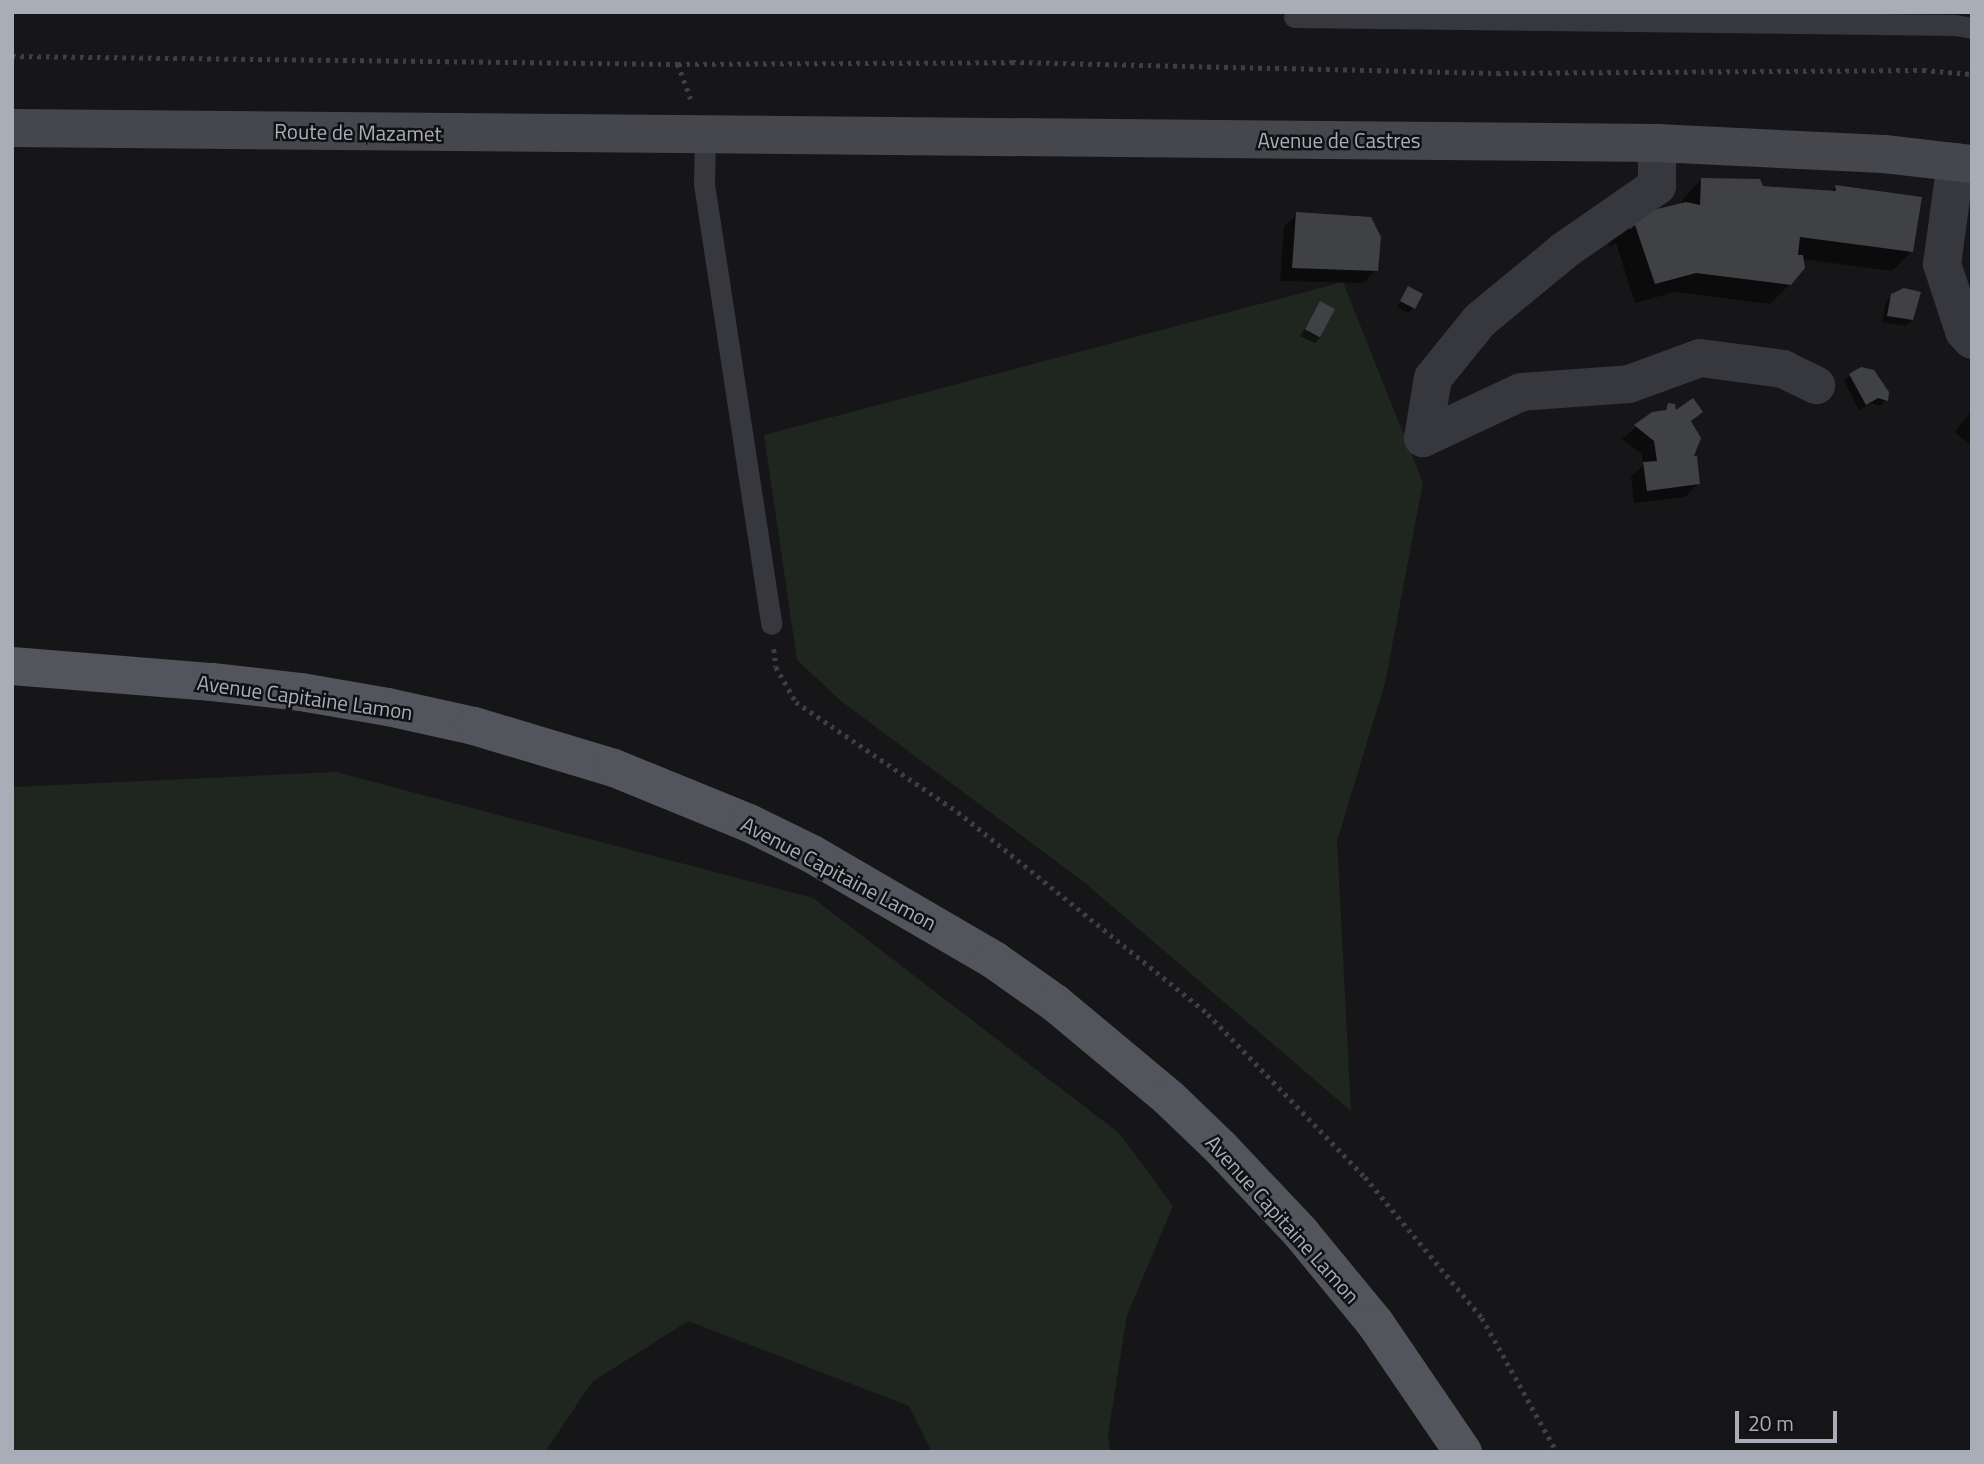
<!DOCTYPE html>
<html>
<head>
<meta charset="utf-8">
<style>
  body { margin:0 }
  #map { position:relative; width:1984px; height:1464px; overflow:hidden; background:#161618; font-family:"Titillium Web",sans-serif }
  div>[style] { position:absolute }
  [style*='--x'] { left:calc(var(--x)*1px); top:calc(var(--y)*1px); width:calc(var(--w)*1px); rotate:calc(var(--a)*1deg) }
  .green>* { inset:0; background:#1e261f }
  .shadow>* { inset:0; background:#0007 }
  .building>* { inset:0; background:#404145; transform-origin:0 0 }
  .path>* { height:4.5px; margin-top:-2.25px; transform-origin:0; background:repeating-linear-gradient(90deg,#3d3f44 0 3.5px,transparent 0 8.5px) }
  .lane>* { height:21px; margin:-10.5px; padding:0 10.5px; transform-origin:10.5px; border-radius:10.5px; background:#37383d }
  .street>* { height:38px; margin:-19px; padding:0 19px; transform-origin:19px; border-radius:19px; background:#37383d }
  .secondary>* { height:38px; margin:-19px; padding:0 19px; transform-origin:19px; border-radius:19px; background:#45474d }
  .primary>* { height:38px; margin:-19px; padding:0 19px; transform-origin:19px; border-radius:19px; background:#53555c }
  span { translate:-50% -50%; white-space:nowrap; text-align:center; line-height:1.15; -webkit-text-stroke:5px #111113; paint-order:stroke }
  .street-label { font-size:21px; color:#a8adb8 }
  .frame { position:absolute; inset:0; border:14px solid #a8adb8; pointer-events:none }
  .scale { position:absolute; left:1735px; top:1411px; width:102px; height:32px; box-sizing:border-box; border:4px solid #a8adb8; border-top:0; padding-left:9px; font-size:21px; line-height:24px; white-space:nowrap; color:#a8adb8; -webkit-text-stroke:5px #111113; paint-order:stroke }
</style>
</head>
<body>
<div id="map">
  <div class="green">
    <i style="clip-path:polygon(1343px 282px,1423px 483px,1385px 683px,1337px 841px,1351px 1111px,1085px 883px,841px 701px,797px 660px,764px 435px)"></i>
    <i style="clip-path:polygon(336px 772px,813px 898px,1119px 1133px,1173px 1206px,1127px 1315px,1108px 1435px,1110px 1452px,932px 1452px,909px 1406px,688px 1321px,592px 1382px,545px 1452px,12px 1452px,12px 787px)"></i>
  </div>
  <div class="shadow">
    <i style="clip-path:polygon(1701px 180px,1831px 192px,1836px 187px,1911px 252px,1892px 271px,1802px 259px,1790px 284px,1770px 304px,1675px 292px,1635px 303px,1616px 243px,1610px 247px,1608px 244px,1628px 224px,1681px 205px,1682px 200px)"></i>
    <i style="clip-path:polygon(1297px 214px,1376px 270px,1363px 283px,1280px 281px,1284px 227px)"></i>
    <i style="clip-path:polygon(1409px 288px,1414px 307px,1408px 313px,1397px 307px)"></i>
    <i style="clip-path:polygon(1892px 295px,1912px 320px,1906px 326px,1882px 322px,1886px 302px)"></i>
    <i style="clip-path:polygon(1320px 304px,1321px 337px,1315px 343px,1300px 336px)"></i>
    <i style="clip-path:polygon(1851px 375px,1886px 400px,1880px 406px,1871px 403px,1859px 410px,1844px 381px)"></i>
    <i style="clip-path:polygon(1669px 405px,1675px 413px,1701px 412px,1690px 423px,1698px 484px,1685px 497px,1634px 503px,1631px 477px,1643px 465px,1642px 454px,1622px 439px,1652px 413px,1662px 412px)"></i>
    <i style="clip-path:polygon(1972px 410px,1972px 446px,1955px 432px)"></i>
  </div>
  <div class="building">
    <i style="clip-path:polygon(1701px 178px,1760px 179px,1763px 186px,1836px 191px,1835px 185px,1922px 197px,1913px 252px,1800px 237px,1798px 255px,1803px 255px,1805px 268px,1791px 285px,1696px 273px,1655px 284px,1635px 225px,1630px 229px,1627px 222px,1637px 214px,1686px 202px,1700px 205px)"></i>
    <i style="clip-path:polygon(1296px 212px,1371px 217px,1381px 237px,1378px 271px,1292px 268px)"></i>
    <i style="left:1408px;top:286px;width:17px;height:17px;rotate:28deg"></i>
    <i style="clip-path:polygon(1904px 288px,1921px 292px,1913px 320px,1887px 316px,1891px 294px)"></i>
    <i style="left:1320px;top:301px;width:17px;height:32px;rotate:28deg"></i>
    <i style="clip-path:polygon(1861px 367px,1874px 370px,1889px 392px,1888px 401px,1878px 398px,1866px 405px,1849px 374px)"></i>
    <i style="clip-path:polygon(1693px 398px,1703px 412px,1691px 421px,1701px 438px,1694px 456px,1697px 456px,1700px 484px,1647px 491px,1643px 462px,1657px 461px,1654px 441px,1634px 425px,1652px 412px,1666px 410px,1668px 403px,1675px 404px,1676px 410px)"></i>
  </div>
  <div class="path">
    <i style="--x:12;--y:56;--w:666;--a:0.69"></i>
    <i style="--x:678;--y:64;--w:334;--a:-0.3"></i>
    <i style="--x:1012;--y:62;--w:485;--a:1.3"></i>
    <i style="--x:1497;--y:73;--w:426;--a:-0.4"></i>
    <i style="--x:1923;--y:70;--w:49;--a:4.7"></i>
    <i style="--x:678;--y:64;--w:37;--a:70"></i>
    <i style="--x:774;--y:649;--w:18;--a:84"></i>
    <i style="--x:776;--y:667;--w:40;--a:60.3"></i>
    <i style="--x:796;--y:702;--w:196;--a:34.2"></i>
    <i style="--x:958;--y:812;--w:321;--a:38.9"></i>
    <i style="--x:1208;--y:1014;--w:226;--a:46.1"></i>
    <i style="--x:1365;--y:1177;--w:183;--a:50.3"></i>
    <i style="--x:1482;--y:1318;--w:154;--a:60.8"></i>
  </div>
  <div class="lane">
    <i style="--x:1294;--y:17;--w:661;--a:0.69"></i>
    <i style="--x:1955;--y:25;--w:17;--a:10"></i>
    <i style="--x:705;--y:135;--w:49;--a:91.2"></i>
    <i style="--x:704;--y:184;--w:445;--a:81.3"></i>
  </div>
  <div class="street">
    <i style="--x:1657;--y:143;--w:43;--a:90"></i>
    <i style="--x:1657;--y:186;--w:112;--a:145.2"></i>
    <i style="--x:1565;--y:250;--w:110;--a:140.5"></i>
    <i style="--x:1480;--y:320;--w:75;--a:129"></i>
    <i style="--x:1433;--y:378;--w:61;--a:99.5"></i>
    <i style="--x:1423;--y:438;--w:108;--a:-25.1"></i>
    <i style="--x:1521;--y:392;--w:108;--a:-4.2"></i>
    <i style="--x:1629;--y:384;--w:76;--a:-20.1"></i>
    <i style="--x:1700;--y:358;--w:84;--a:7.5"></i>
    <i style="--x:1783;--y:369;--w:37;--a:26"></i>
    <i style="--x:1956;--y:162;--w:103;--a:97.8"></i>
    <i style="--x:1942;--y:264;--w:71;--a:71.8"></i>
    <i style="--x:1964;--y:331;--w:12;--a:48"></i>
  </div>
  <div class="secondary">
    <i style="--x:12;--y:128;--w:1645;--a:0.52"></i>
    <i style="--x:1657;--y:143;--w:227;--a:2.8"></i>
    <i style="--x:1884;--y:154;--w:89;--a:6.5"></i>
  </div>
  <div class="primary">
    <i style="--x:12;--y:666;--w:201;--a:4.6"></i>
    <i style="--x:212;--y:682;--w:90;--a:6.4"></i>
    <i style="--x:301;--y:692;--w:88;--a:9.8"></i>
    <i style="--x:388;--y:707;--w:88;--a:12.5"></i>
    <i style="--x:474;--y:726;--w:146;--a:16.7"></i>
    <i style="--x:614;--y:768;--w:146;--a:22.2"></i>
    <i style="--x:749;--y:823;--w:70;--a:26.2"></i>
    <i style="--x:812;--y:854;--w:211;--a:30.2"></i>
    <i style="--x:994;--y:960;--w:75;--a:35.2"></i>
    <i style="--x:1055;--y:1003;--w:148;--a:39.8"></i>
    <i style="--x:1169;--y:1098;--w:72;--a:43.9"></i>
    <i style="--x:1221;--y:1148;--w:117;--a:46.7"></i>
    <i style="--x:1301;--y:1233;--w:117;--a:50.6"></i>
    <i style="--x:1375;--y:1323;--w:156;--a:55.7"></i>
  </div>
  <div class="street-label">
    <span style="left:358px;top:132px;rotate:1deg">Route de Mazamet</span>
    <span style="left:1339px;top:140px">Avenue de Castres</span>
    <span style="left:305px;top:697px;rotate:8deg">Avenue Capitaine Lamon</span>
    <span style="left:839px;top:873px;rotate:28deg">Avenue Capitaine Lamon</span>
    <span style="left:1283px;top:1219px;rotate:48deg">Avenue Capitaine Lamon</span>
  </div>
  <div class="frame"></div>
  <div class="scale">20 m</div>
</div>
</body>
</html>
